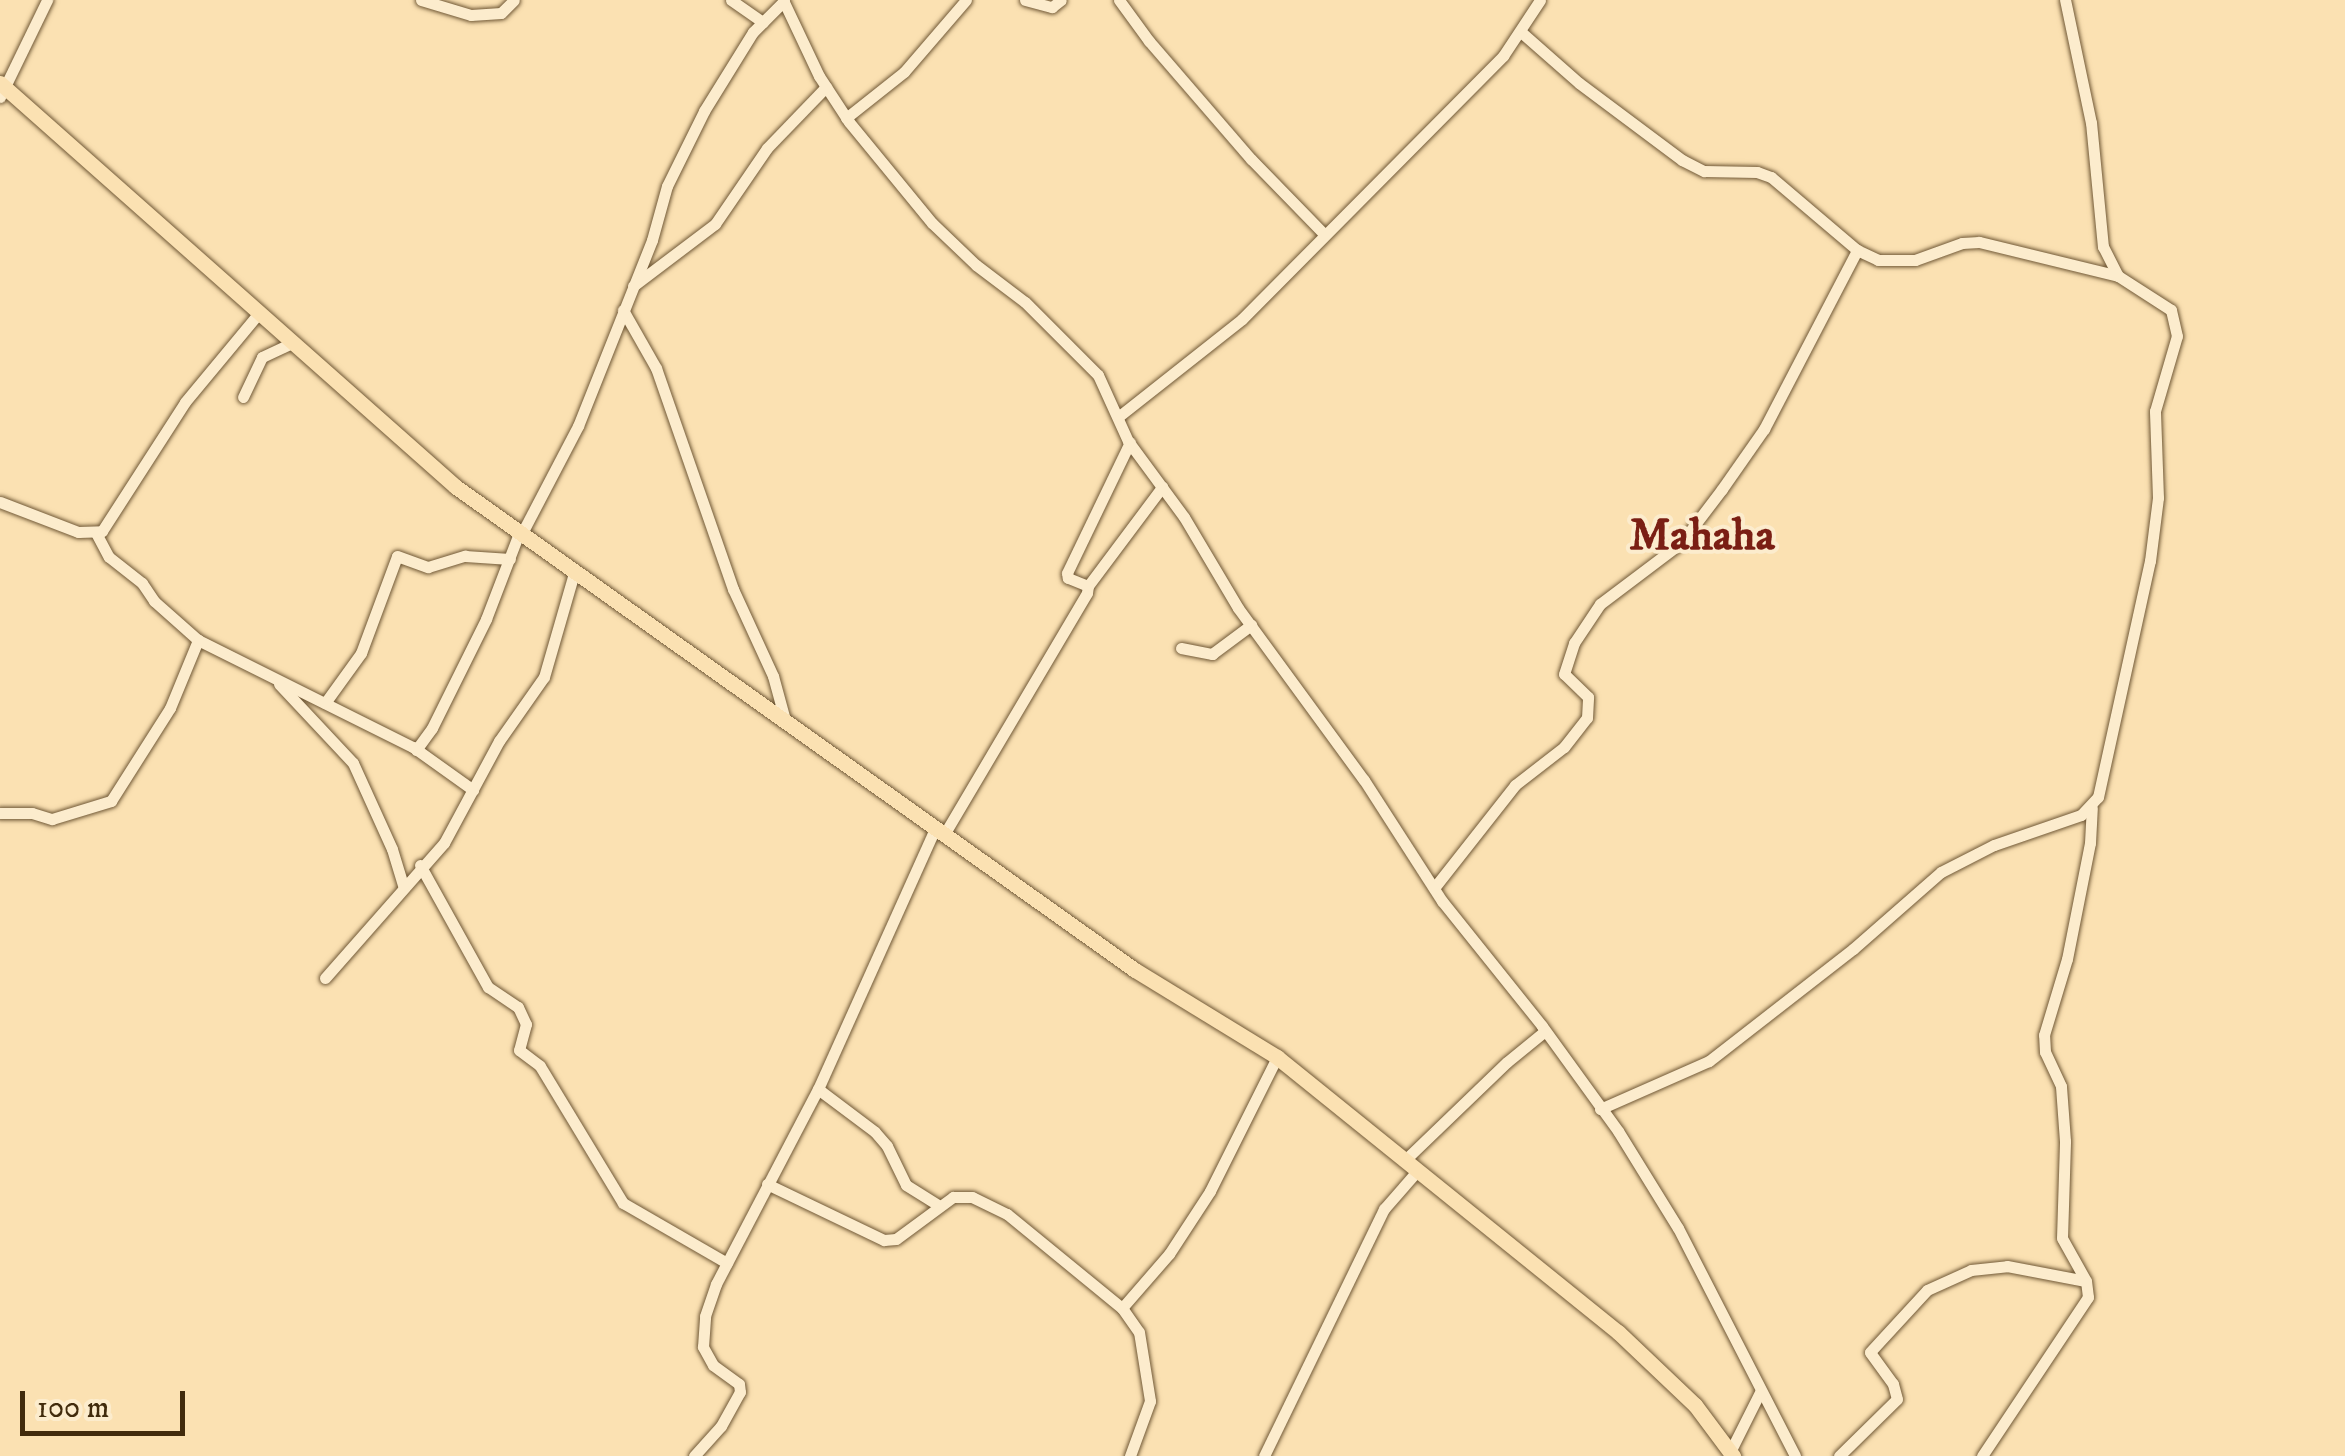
<!DOCTYPE html>
<html>
<head>
<meta charset="utf-8">
<style>
  body { margin:0 }
  #map { position:relative; width:2345px; height:1456px; overflow:hidden; background:#fbe1b2; font-family:"IM FELL DW Pica",serif }
  div>[style] { position:absolute }
  [style*='--x'] { left:calc(var(--x)*1px); top:calc(var(--y)*1px); width:calc(var(--w)*1px); rotate:calc(var(--a)*1deg) }
  .roads { filter:drop-shadow(0 0 2px #705836) drop-shadow(0 0 2px #705836) }
  .minor>* { height:11px; margin:-5.5px; padding:0 5.5px; transform-origin:5.5px; border-radius:5.5px; background:#fceccd }
  .major>* { height:15px; margin:-7.5px; padding:0 7.5px; transform-origin:7.5px; border-radius:7.5px; background:#fbe1b2 }
  span { translate:-50% -50%; white-space:nowrap; text-align:center; line-height:1.15; -webkit-text-stroke:8px #fceccd; paint-order:stroke }
  .quarter-label { font-size:45px; color:#7a1f14; font-weight:700 }
  .scale { position:absolute; left:20px; top:1391px; width:165px; height:45px; box-sizing:border-box; border:5px solid #412b0c; border-top:0; padding-left:12px; font-size:30px; line-height:35px; white-space:nowrap; color:#412b0c; -webkit-text-stroke:8px #fceccd; paint-order:stroke }
</style>
</head>
<body>
<div id="map">
  <div class="roads">
    <div class="minor">
      <i style="--x:421;--y:0;--w:52;--a:16.7"></i>
      <i style="--x:471;--y:15;--w:30;--a:-4"></i>
      <i style="--x:501;--y:13;--w:18;--a:-45"></i>
      <i style="--x:731;--y:0;--w:39;--a:35"></i>
      <i style="--x:783;--y:0;--w:84;--a:64.7"></i>
      <i style="--x:819;--y:76;--w:55;--a:56.9"></i>
      <i style="--x:849;--y:122;--w:131;--a:50.6"></i>
      <i style="--x:932;--y:223;--w:61;--a:43.7"></i>
      <i style="--x:976;--y:265;--w:61;--a:37.1"></i>
      <i style="--x:1025;--y:302;--w:103;--a:45"></i>
      <i style="--x:1098;--y:375;--w:72;--a:65.6"></i>
      <i style="--x:1128;--y:441;--w:94;--a:53.6"></i>
      <i style="--x:1184;--y:517;--w:106;--a:59.3"></i>
      <i style="--x:1238;--y:608;--w:213;--a:53.8"></i>
      <i style="--x:1364;--y:780;--w:144;--a:57.2"></i>
      <i style="--x:1442;--y:901;--w:160;--a:51.3"></i>
      <i style="--x:1542;--y:1026;--w:130;--a:54.1"></i>
      <i style="--x:1618;--y:1131;--w:114;--a:58.3"></i>
      <i style="--x:1678;--y:1228;--w:256;--a:62.8"></i>
      <i style="--x:1025;--y:0;--w:28;--a:15"></i>
      <i style="--x:1052;--y:7;--w:11;--a:-38"></i>
      <i style="--x:1119;--y:0;--w:51;--a:53.8"></i>
      <i style="--x:1149;--y:41;--w:156;--a:49.2"></i>
      <i style="--x:1251;--y:159;--w:105;--a:45.8"></i>
      <i style="--x:1521;--y:32;--w:77;--a:41.3"></i>
      <i style="--x:1579;--y:83;--w:129;--a:36.8"></i>
      <i style="--x:1682;--y:160;--w:25;--a:27"></i>
      <i style="--x:1704;--y:171;--w:53;--a:1.1"></i>
      <i style="--x:1757;--y:172;--w:15;--a:20"></i>
      <i style="--x:1771;--y:177;--w:113;--a:40.3"></i>
      <i style="--x:1857;--y:250;--w:23;--a:25"></i>
      <i style="--x:1878;--y:260;--w:37;--a:0"></i>
      <i style="--x:1915;--y:260;--w:50;--a:-19.9"></i>
      <i style="--x:1962;--y:243;--w:17;--a:-3"></i>
      <i style="--x:1979;--y:242;--w:143;--a:13.7"></i>
      <i style="--x:0;--y:97;--w:108;--a:-64.1"></i>
      <i style="--x:846;--y:118;--w:74;--a:-38.4"></i>
      <i style="--x:904;--y:72;--w:95;--a:-49.3"></i>
      <i style="--x:633;--y:286;--w:103;--a:-37.1"></i>
      <i style="--x:715;--y:224;--w:92;--a:-55.6"></i>
      <i style="--x:767;--y:148;--w:85;--a:-46"></i>
      <i style="--x:623;--y:310;--w:67;--a:60.4"></i>
      <i style="--x:656;--y:368;--w:234;--a:70.8"></i>
      <i style="--x:733;--y:589;--w:96;--a:65.3"></i>
      <i style="--x:773;--y:676;--w:46;--a:74.7"></i>
      <i style="--x:243;--y:397;--w:44;--a:-64.6"></i>
      <i style="--x:262;--y:357;--w:33;--a:-25"></i>
      <i style="--x:1118;--y:417;--w:158;--a:-38.3"></i>
      <i style="--x:1242;--y:319;--w:371;--a:-45.2"></i>
      <i style="--x:1503;--y:56;--w:67;--a:-56.5"></i>
      <i style="--x:0;--y:502;--w:84;--a:21"></i>
      <i style="--x:78;--y:532;--w:24;--a:-2"></i>
      <i style="--x:102;--y:531;--w:153;--a:-57.2"></i>
      <i style="--x:185;--y:402;--w:116;--a:-50.3"></i>
      <i style="--x:96;--y:533;--w:27;--a:62"></i>
      <i style="--x:109;--y:557;--w:42;--a:38.2"></i>
      <i style="--x:142;--y:583;--w:22;--a:56"></i>
      <i style="--x:154;--y:601;--w:59;--a:41.6"></i>
      <i style="--x:198;--y:640;--w:240;--a:26.5"></i>
      <i style="--x:413;--y:747;--w:74;--a:35.6"></i>
      <i style="--x:521;--y:535;--w:123;--a:-62.4"></i>
      <i style="--x:578;--y:426;--w:200;--a:-68.3"></i>
      <i style="--x:652;--y:240;--w:56;--a:-74.5"></i>
      <i style="--x:667;--y:186;--w:84;--a:-63.7"></i>
      <i style="--x:704;--y:111;--w:93;--a:-58.2"></i>
      <i style="--x:753;--y:32;--w:44;--a:-45"></i>
      <i style="--x:1088;--y:586;--w:124;--a:-53.2"></i>
      <i style="--x:1181;--y:648;--w:32;--a:11"></i>
      <i style="--x:1212;--y:654;--w:49;--a:-36.6"></i>
      <i style="--x:279;--y:684;--w:108;--a:46.9"></i>
      <i style="--x:353;--y:763;--w:94;--a:65.6"></i>
      <i style="--x:392;--y:849;--w:39;--a:73"></i>
      <i style="--x:325;--y:703;--w:62;--a:-54.2"></i>
      <i style="--x:361;--y:653;--w:103;--a:-69.6"></i>
      <i style="--x:397;--y:556;--w:33;--a:20"></i>
      <i style="--x:428;--y:567;--w:39;--a:-17"></i>
      <i style="--x:465;--y:556;--w:45;--a:3.8"></i>
      <i style="--x:416;--y:750;--w:27;--a:-54"></i>
      <i style="--x:432;--y:728;--w:122;--a:-63.6"></i>
      <i style="--x:486;--y:619;--w:92;--a:-69"></i>
      <i style="--x:0;--y:813;--w:32;--a:0"></i>
      <i style="--x:32;--y:813;--w:21;--a:17"></i>
      <i style="--x:52;--y:819;--w:62;--a:-17"></i>
      <i style="--x:111;--y:801;--w:110;--a:-57.6"></i>
      <i style="--x:170;--y:708;--w:74;--a:-67.6"></i>
      <i style="--x:945;--y:833;--w:279;--a:-59.4"></i>
      <i style="--x:1087;--y:593;--w:7;--a:-82"></i>
      <i style="--x:1088;--y:586;--w:22;--a:-158"></i>
      <i style="--x:1068;--y:578;--w:5;--a:-101"></i>
      <i style="--x:1067;--y:573;--w:145;--a:-64.3"></i>
      <i style="--x:420;--y:865;--w:140;--a:60.9"></i>
      <i style="--x:488;--y:987;--w:36;--a:34"></i>
      <i style="--x:518;--y:1007;--w:19;--a:65"></i>
      <i style="--x:526;--y:1024;--w:27;--a:105"></i>
      <i style="--x:519;--y:1050;--w:26;--a:37"></i>
      <i style="--x:540;--y:1066;--w:160;--a:58.8"></i>
      <i style="--x:623;--y:1203;--w:120;--a:30"></i>
      <i style="--x:1434;--y:888;--w:131;--a:-51.8"></i>
      <i style="--x:1515;--y:785;--w:62;--a:-37.8"></i>
      <i style="--x:1564;--y:747;--w:37;--a:-52"></i>
      <i style="--x:1587;--y:718;--w:21;--a:-87"></i>
      <i style="--x:1588;--y:697;--w:33;--a:-136"></i>
      <i style="--x:1564;--y:674;--w:33;--a:-72"></i>
      <i style="--x:1574;--y:643;--w:47;--a:-56.3"></i>
      <i style="--x:1600;--y:604;--w:101;--a:-37"></i>
      <i style="--x:1681;--y:543;--w:68;--a:-52.8"></i>
      <i style="--x:1722;--y:489;--w:73;--a:-55"></i>
      <i style="--x:1764;--y:429;--w:202;--a:-62.5"></i>
      <i style="--x:325;--y:978;--w:180;--a:-48.6"></i>
      <i style="--x:444;--y:843;--w:116;--a:-61.7"></i>
      <i style="--x:499;--y:741;--w:78;--a:-54.9"></i>
      <i style="--x:544;--y:677;--w:108;--a:-73.9"></i>
      <i style="--x:818;--y:1089;--w:71;--a:37"></i>
      <i style="--x:875;--y:1132;--w:18;--a:49"></i>
      <i style="--x:887;--y:1146;--w:43;--a:64"></i>
      <i style="--x:906;--y:1185;--w:38;--a:32"></i>
      <i style="--x:1600;--y:1109;--w:119;--a:-23.8"></i>
      <i style="--x:1709;--y:1061;--w:182;--a:-37.9"></i>
      <i style="--x:1853;--y:949;--w:117;--a:-41.2"></i>
      <i style="--x:1941;--y:872;--w:59;--a:-27"></i>
      <i style="--x:1994;--y:845;--w:92;--a:-19"></i>
      <i style="--x:2081;--y:815;--w:25;--a:-47"></i>
      <i style="--x:2098;--y:797;--w:242;--a:-77.6"></i>
      <i style="--x:2150;--y:561;--w:64;--a:-82.8"></i>
      <i style="--x:2158;--y:498;--w:87;--a:-92"></i>
      <i style="--x:2155;--y:411;--w:78;--a:-73.7"></i>
      <i style="--x:2177;--y:336;--w:27;--a:-103"></i>
      <i style="--x:2171;--y:310;--w:63;--a:-147.3"></i>
      <i style="--x:2118;--y:276;--w:33;--a:-117"></i>
      <i style="--x:2103;--y:247;--w:125;--a:-95.5"></i>
      <i style="--x:2091;--y:123;--w:126;--a:-101.9"></i>
      <i style="--x:1405;--y:1160;--w:141;--a:-43.9"></i>
      <i style="--x:1507;--y:1062;--w:49;--a:-39.2"></i>
      <i style="--x:767;--y:1184;--w:130;--a:25.6"></i>
      <i style="--x:884;--y:1240;--w:12;--a:-5"></i>
      <i style="--x:896;--y:1239;--w:71;--a:-36.4"></i>
      <i style="--x:953;--y:1197;--w:19;--a:0"></i>
      <i style="--x:972;--y:1197;--w:39;--a:26"></i>
      <i style="--x:1007;--y:1214;--w:149;--a:39.3"></i>
      <i style="--x:1122;--y:1308;--w:29;--a:55"></i>
      <i style="--x:1139;--y:1332;--w:70;--a:80.9"></i>
      <i style="--x:1150;--y:1401;--w:59;--a:110"></i>
      <i style="--x:1122;--y:1308;--w:72;--a:-49"></i>
      <i style="--x:1169;--y:1254;--w:75;--a:-56.9"></i>
      <i style="--x:1210;--y:1191;--w:150;--a:-63.4"></i>
      <i style="--x:1730;--y:1452;--w:67;--a:-63.4"></i>
      <i style="--x:694;--y:1456;--w:40;--a:-48"></i>
      <i style="--x:721;--y:1426;--w:39;--a:-61"></i>
      <i style="--x:740;--y:1392;--w:8;--a:-97"></i>
      <i style="--x:739;--y:1384;--w:32;--a:-144"></i>
      <i style="--x:713;--y:1365;--w:21;--a:-119"></i>
      <i style="--x:703;--y:1347;--w:31;--a:-86"></i>
      <i style="--x:705;--y:1316;--w:34;--a:-71"></i>
      <i style="--x:716;--y:1284;--w:220;--a:-62.4"></i>
      <i style="--x:818;--y:1089;--w:287;--a:-65.8"></i>
      <i style="--x:1264;--y:1456;--w:275;--a:-64.1"></i>
      <i style="--x:1384;--y:1209;--w:52;--a:-48.9"></i>
      <i style="--x:1839;--y:1456;--w:81;--a:-44.5"></i>
      <i style="--x:1897;--y:1399;--w:16;--a:-105"></i>
      <i style="--x:1893;--y:1384;--w:39;--a:-126"></i>
      <i style="--x:1870;--y:1352;--w:84;--a:-47.4"></i>
      <i style="--x:1927;--y:1290;--w:48;--a:-24.4"></i>
      <i style="--x:1971;--y:1270;--w:36;--a:-6"></i>
      <i style="--x:2007;--y:1266;--w:80;--a:10.8"></i>
      <i style="--x:1982;--y:1456;--w:191;--a:-56.3"></i>
      <i style="--x:2088;--y:1297;--w:16;--a:-97"></i>
      <i style="--x:2086;--y:1281;--w:49;--a:-119.2"></i>
      <i style="--x:2062;--y:1238;--w:97;--a:-88.2"></i>
      <i style="--x:2065;--y:1141;--w:55;--a:-94.2"></i>
      <i style="--x:2061;--y:1086;--w:38;--a:-115"></i>
      <i style="--x:2045;--y:1052;--w:17;--a:-93"></i>
      <i style="--x:2044;--y:1035;--w:79;--a:-73.2"></i>
      <i style="--x:2067;--y:959;--w:118;--a:-78.8"></i>
      <i style="--x:2090;--y:843;--w:35;--a:-87"></i>
    </div>
    <div class="major">
      <i style="--x:0;--y:83;--w:609;--a:41.54"></i>
      <i style="--x:456;--y:487;--w:833;--a:35.43"></i>
      <i style="--x:1135;--y:970;--w:167;--a:31.5"></i>
      <i style="--x:1277;--y:1057;--w:438;--a:38.9"></i>
      <i style="--x:1618;--y:1332;--w:106;--a:43.5"></i>
      <i style="--x:1695;--y:1405;--w:64;--a:53.3"></i>
    </div>
  </div>
  <div class="quarter-label">
    <span style="left:1702px;top:537px">Mahaha</span>
  </div>
  <div class="scale">100 m</div>
</div>
</body>
</html>
